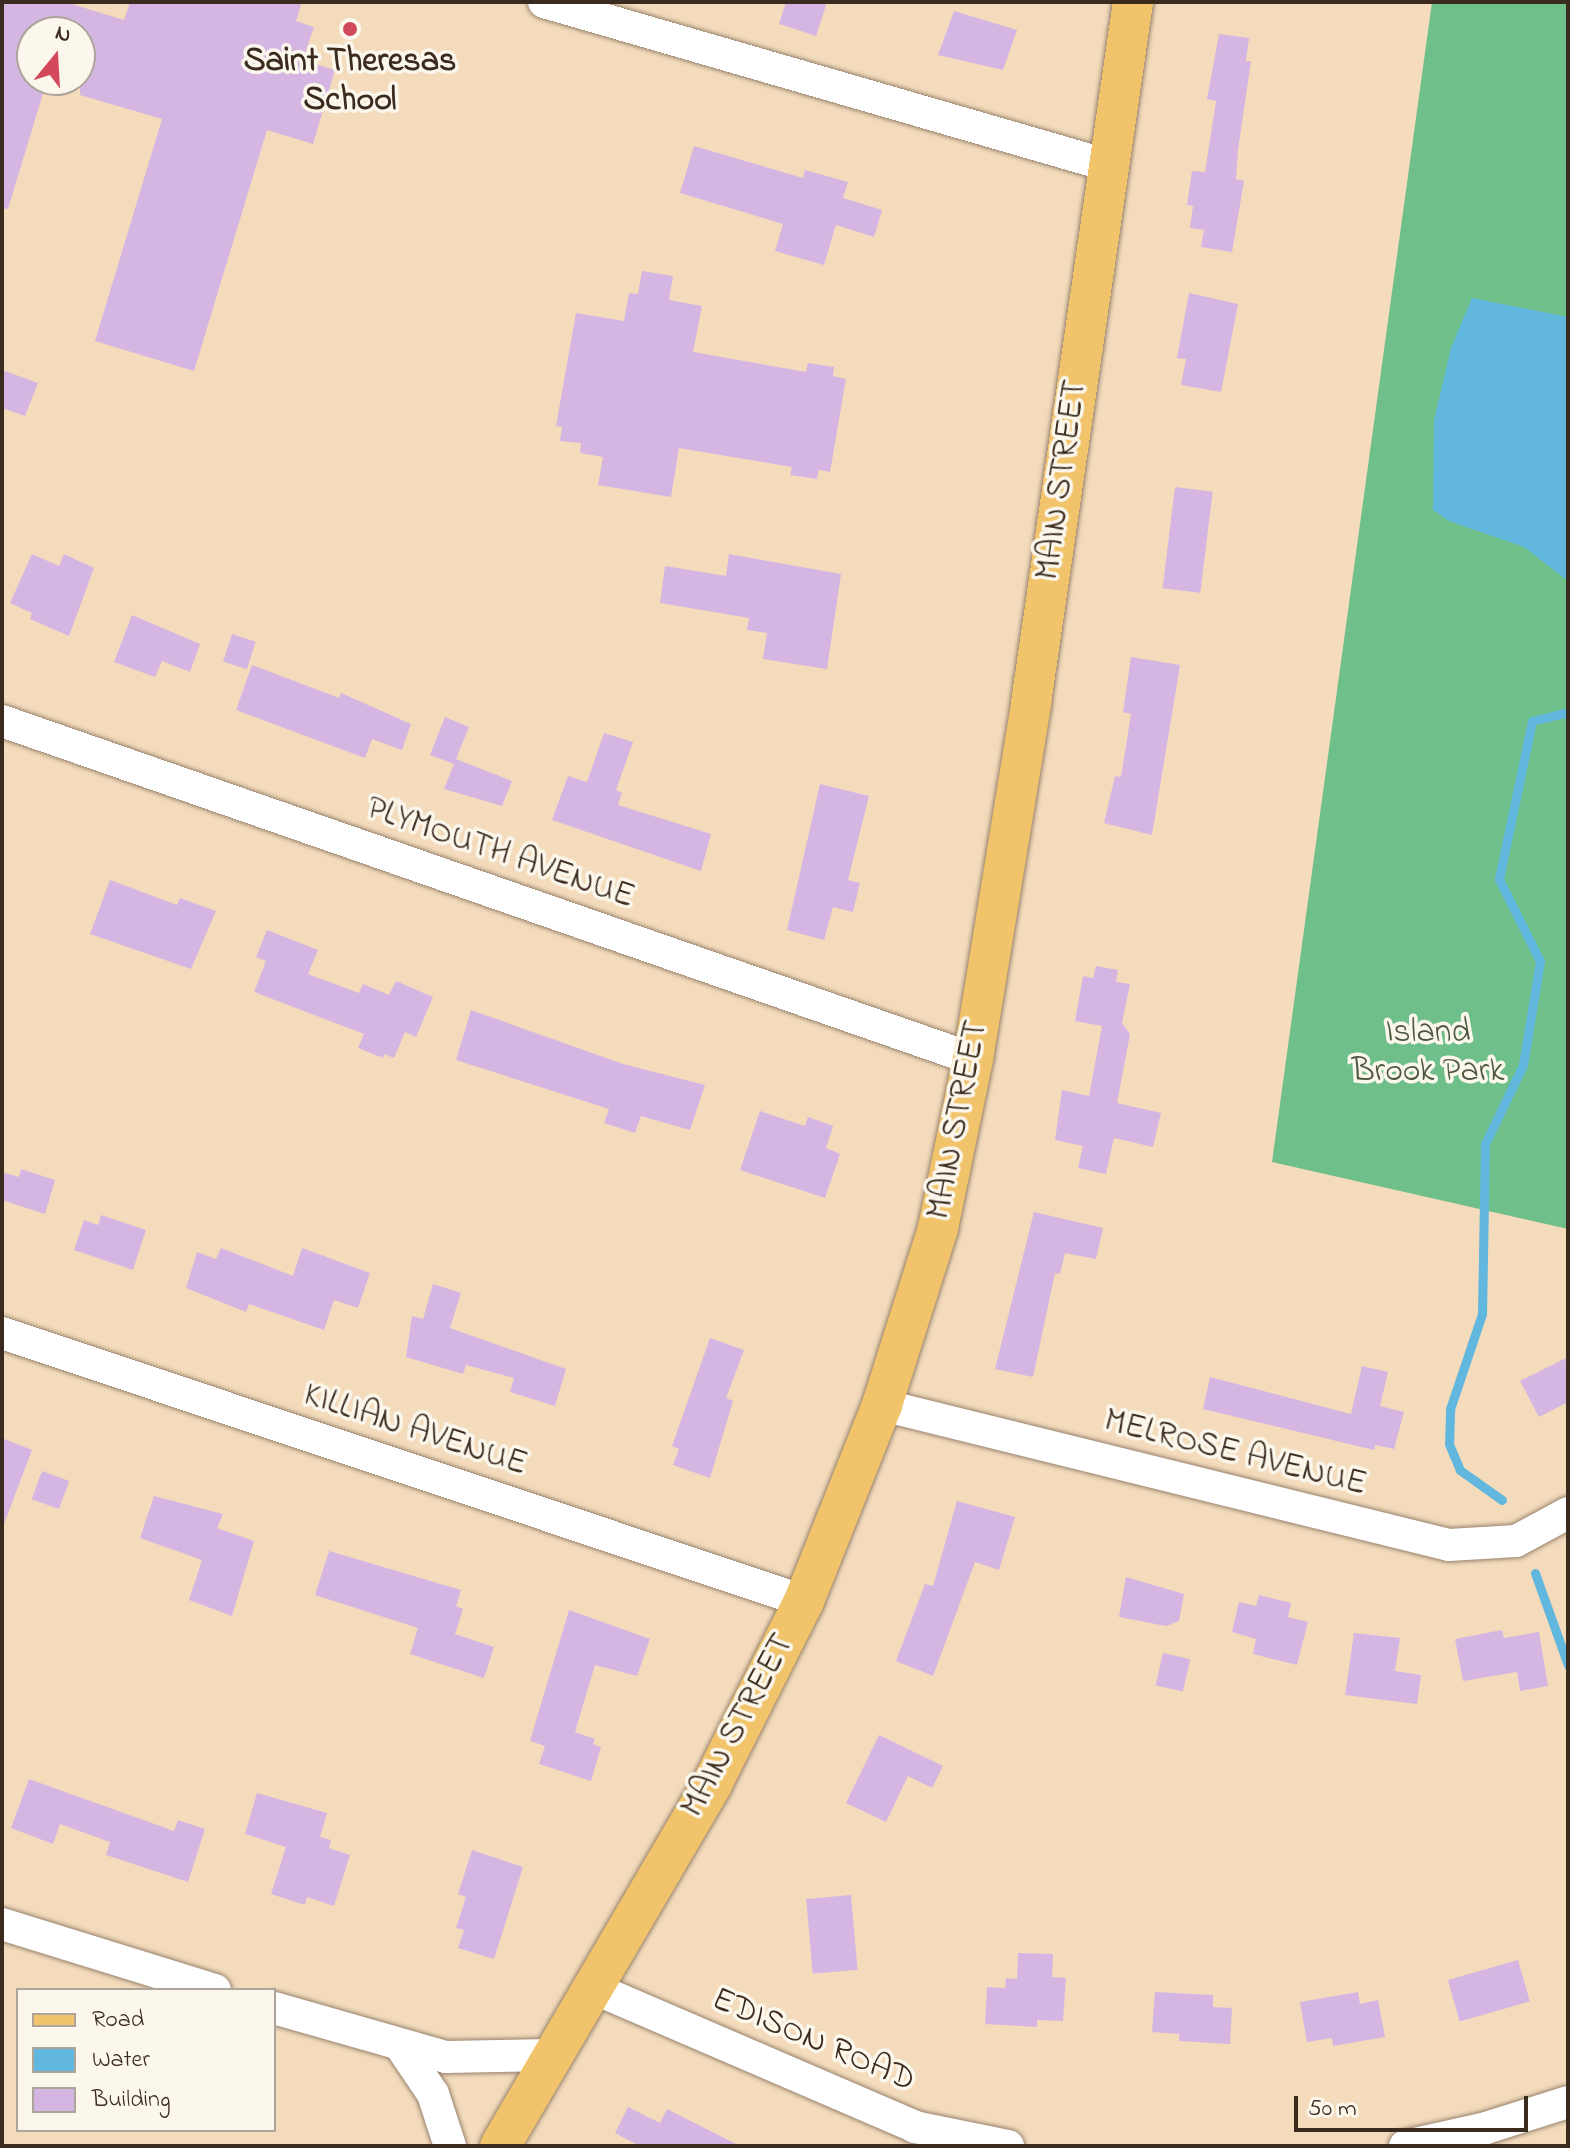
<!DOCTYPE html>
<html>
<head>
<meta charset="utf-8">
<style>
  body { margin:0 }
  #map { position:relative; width:1570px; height:2148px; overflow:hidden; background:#f3dbbc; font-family:"Indie Flower",sans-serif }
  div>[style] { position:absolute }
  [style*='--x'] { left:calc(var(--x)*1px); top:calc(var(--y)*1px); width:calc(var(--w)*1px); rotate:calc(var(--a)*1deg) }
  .forest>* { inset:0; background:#6fbf8a }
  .water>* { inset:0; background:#61b7dd }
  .stream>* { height:9px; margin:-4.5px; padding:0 4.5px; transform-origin:4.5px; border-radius:4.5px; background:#61b7dd }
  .building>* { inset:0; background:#d5b6e3; transform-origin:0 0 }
  .roads { filter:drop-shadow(0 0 2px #97826d) drop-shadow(0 0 2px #97826d) }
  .minor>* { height:32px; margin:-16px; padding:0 16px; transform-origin:16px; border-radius:16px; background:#fff }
  .major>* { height:40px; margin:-20px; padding:0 20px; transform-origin:20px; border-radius:20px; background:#f1c36a }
  .dots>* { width:22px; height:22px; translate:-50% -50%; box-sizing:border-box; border:4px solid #fbf7ec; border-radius:50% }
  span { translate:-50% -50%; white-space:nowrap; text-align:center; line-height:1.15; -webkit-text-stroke:7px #fbf7ec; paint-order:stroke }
  .poi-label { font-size:34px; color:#3b2a1e; font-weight:700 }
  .street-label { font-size:34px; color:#3b2a1e }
  .park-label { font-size:34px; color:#4f5840 }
  .frame { position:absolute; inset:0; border:4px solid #3b2a1e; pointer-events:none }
  .legend { position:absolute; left:16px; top:1988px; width:260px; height:144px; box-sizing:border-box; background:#fbf7ec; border:2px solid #aea59a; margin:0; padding:10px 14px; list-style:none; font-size:24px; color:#3b2a1e }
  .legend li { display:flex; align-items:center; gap:16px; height:40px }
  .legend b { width:40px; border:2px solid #aea59a }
  .north { position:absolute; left:16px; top:16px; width:80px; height:80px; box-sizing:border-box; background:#fbf7ec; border:2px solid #aea59a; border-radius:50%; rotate:18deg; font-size:22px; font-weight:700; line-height:32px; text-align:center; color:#3b2a1e }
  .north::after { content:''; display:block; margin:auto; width:28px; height:36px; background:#d1495b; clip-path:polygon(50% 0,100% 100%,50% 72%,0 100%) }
  .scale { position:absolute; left:1294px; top:2096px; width:234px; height:36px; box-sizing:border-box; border:4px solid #3b2a1e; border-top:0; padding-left:10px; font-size:24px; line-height:28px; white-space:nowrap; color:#3b2a1e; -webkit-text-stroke:6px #fbf7ec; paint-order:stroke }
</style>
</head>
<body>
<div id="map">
  <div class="forest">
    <i style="clip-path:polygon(1432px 2px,1568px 2px,1568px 1229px,1272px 1162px)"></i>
  </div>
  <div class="water">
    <i style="clip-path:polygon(1472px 298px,1568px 317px,1568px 581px,1524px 547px,1449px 521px,1433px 510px,1434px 420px,1451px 348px)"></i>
  </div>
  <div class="stream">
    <i style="--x:1502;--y:1500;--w:52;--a:-144.5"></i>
    <i style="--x:1460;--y:1470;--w:28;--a:-113"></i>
    <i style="--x:1449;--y:1444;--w:35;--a:-88"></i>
    <i style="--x:1450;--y:1409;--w:100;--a:-71.4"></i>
    <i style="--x:1482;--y:1314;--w:170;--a:-89"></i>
    <i style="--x:1485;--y:1144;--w:88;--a:-64.3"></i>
    <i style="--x:1523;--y:1065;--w:105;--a:-80.7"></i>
    <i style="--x:1540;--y:961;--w:92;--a:-116.6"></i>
    <i style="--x:1499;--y:879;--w:161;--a:-78.2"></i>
    <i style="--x:1532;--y:721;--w:37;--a:-14"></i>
    <i style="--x:1535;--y:1573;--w:98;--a:70.3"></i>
  </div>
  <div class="building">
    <i style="clip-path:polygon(2px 2px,65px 2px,124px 20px,130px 2px,302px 2px,296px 21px,314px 27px,303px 60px,335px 70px,313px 144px,267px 130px,194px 371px,95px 341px,162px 119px,80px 95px,80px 32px,32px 32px,32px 80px,47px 80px,8px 209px,2px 208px)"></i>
    <i style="clip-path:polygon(786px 2px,827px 2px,816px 36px,779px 24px)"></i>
    <i style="clip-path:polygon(954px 11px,1017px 30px,1003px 70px,938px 55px)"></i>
    <i style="clip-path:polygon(1219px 34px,1249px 38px,1246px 61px,1251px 61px,1238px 150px,1236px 179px,1244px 181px,1232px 252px,1201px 247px,1204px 230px,1190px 228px,1193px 206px,1187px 205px,1192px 171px,1205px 172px,1216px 101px,1207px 99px)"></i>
    <i style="clip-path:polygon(694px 146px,803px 178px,805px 170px,848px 182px,843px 198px,882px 210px,874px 237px,836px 225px,824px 265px,775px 251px,783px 224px,680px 193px)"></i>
    <i style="clip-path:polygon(642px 271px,673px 276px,669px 300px,702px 306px,693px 352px,806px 372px,808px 363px,834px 367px,833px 376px,846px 379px,830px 472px,819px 470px,817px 479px,790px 475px,792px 467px,679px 448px,671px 497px,598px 485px,603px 457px,580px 453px,581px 443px,560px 441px,562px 427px,556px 426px,576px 313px,624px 321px,629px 293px,638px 294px)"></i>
    <i style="clip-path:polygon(1189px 293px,1238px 304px,1221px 392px,1181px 385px,1186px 359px,1177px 358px)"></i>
    <i style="clip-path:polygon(2px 370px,38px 383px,25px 416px,2px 408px)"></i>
    <i style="left:1175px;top:487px;width:38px;height:102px;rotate:7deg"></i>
    <i style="clip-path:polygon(32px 554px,59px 566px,64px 554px,94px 568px,69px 636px,30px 619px,32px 613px,10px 603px)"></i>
    <i style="clip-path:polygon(729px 554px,841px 574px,827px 669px,763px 659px,767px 633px,747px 630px,749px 618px,660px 603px,665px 566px,726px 576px)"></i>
    <i style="clip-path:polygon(132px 615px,200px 644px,190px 672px,162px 661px,155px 677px,114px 662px)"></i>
    <i style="left:232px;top:634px;width:25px;height:29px;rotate:18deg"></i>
    <i style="clip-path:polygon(1131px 657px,1180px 665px,1152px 835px,1104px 823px,1115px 776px,1121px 777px,1131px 714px,1123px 712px)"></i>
    <i style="clip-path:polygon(252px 665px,339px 698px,341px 693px,411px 724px,402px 750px,372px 739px,365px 758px,236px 710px)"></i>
    <i style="clip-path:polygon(445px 717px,469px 727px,456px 759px,512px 781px,502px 806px,444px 789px,454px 764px,430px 755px)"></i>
    <i style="clip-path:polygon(604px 733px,633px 742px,616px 790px,622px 793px,618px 805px,711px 834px,701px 871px,552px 820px,568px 776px,587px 782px)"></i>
    <i style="clip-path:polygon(820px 784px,869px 796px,848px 880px,860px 883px,853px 912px,833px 907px,824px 940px,787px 930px)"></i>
    <i style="clip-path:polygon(110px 880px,177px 905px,180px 898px,216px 911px,191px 969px,90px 934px)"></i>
    <i style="clip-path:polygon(267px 930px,318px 950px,308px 974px,359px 993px,363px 984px,389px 995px,396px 981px,433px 997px,416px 1037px,405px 1032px,394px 1058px,384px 1054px,383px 1058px,358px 1048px,364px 1034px,254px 992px,266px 961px,256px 957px)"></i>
    <i style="clip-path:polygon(1096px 966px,1118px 970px,1116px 982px,1130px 984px,1122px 1023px,1130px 1034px,1117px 1103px,1161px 1113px,1153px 1147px,1114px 1138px,1106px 1174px,1078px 1168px,1083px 1146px,1055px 1140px,1062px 1090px,1089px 1096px,1102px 1026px,1075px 1021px,1083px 976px,1093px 978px)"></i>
    <i style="clip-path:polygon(471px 1010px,623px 1064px,705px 1085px,690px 1130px,641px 1116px,635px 1133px,604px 1123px,609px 1109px,456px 1060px)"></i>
    <i style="clip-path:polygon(760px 1111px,805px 1126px,808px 1117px,833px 1126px,826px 1148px,840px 1154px,825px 1198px,740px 1170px)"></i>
    <i style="clip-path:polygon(21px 1169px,55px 1180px,45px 1214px,2px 1200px,2px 1172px,19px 1177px)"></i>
    <i style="clip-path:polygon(1034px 1212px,1103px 1228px,1096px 1259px,1065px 1253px,1060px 1274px,1055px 1273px,1033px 1377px,995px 1369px)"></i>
    <i style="clip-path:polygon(101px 1215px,146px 1230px,133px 1270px,74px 1250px,84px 1220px,98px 1225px)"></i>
    <i style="clip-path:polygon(221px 1248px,293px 1276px,302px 1248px,370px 1273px,358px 1308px,334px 1300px,324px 1330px,249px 1304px,246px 1312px,186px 1288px,197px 1252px,216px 1259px)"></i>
    <i style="clip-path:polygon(433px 1284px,461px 1293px,450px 1328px,566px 1369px,555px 1406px,510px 1392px,514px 1378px,466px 1365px,463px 1374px,406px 1357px,412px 1316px,423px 1319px)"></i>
    <i style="clip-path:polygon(710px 1338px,744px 1350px,726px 1398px,733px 1401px,710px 1478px,673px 1465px,679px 1449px,672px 1446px)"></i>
    <i style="clip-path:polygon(1568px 1357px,1568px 1402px,1539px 1417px,1520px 1381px)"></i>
    <i style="clip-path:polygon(1362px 1366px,1388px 1372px,1380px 1406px,1404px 1412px,1394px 1449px,1375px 1445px,1374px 1450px,1203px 1409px,1210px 1377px,1351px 1414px)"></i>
    <i style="clip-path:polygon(2px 1438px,32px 1450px,4px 1524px,2px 1523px)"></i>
    <i style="left:42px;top:1471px;width:29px;height:30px;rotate:20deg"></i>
    <i style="clip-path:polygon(154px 1496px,223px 1514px,217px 1528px,254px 1541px,232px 1616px,189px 1600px,202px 1560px,140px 1538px)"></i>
    <i style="clip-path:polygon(957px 1501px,1015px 1517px,999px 1570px,975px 1562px,933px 1676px,896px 1661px,925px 1584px,933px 1586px)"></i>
    <i style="clip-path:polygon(329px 1551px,461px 1590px,456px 1606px,463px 1609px,455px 1634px,494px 1647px,484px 1678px,410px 1654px,418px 1628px,315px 1595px)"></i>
    <i style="clip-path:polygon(1126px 1577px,1184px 1594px,1179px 1621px,1166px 1626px,1119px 1617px)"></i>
    <i style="clip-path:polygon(1259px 1595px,1291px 1603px,1288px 1617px,1308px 1622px,1297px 1665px,1253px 1654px,1256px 1639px,1232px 1632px,1239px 1602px,1256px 1606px)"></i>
    <i style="clip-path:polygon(569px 1610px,650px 1639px,637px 1676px,595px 1665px,575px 1732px,595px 1739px,593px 1744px,601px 1747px,591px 1781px,539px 1764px,545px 1746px,530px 1741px)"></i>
    <i style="clip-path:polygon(1502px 1630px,1504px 1638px,1539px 1632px,1548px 1686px,1520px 1691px,1517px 1672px,1463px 1681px,1455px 1639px)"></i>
    <i style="clip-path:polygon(1354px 1633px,1400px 1638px,1395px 1671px,1421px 1675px,1417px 1704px,1345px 1695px)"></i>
    <i style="left:1163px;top:1653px;width:28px;height:33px;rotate:13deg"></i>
    <i style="clip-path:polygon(879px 1735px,943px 1766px,932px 1788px,908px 1776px,886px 1822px,846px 1803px)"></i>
    <i style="clip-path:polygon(29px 1779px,174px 1831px,178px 1820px,205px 1829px,188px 1882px,106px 1855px,110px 1842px,60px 1824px,53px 1844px,11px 1828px)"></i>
    <i style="clip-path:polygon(257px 1793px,327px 1813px,320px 1837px,331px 1840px,329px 1848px,350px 1855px,334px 1906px,307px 1897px,305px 1905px,271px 1894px,286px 1847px,245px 1834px)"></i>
    <i style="clip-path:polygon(472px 1850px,523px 1867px,494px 1959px,458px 1948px,464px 1930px,456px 1928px,466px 1897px,458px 1894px)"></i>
    <i style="left:851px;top:1895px;width:75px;height:45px;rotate:85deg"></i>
    <i style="clip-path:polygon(1018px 1953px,1053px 1954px,1052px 1977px,1066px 1978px,1063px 2021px,1037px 2020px,1037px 2027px,985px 2024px,987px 1987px,1005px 1988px,1006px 1978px,1017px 1979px)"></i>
    <i style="left:1518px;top:1960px;width:43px;height:73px;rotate:74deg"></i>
    <i style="clip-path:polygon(1155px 1992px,1213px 1995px,1213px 2007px,1232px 2008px,1230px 2044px,1179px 2041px,1179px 2034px,1152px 2032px)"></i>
    <i style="clip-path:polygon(1358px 1992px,1360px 2004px,1378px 2000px,1385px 2037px,1333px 2046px,1332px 2038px,1307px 2042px,1300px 2002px)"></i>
    <i style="clip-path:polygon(628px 2107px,660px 2123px,667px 2109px,740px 2146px,640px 2146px,615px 2133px)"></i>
  </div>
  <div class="roads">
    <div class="minor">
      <i style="--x:544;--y:2;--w:586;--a:16.15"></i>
      <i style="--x:2;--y:721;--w:1028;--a:19.19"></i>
      <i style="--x:2;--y:1333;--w:846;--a:18.48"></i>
      <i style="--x:882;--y:1405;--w:584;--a:13.87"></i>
      <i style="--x:1449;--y:1545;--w:67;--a:-3.4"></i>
      <i style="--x:1516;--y:1541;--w:59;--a:-28.3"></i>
      <i style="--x:2;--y:1924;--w:223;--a:17.2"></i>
      <i style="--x:593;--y:1988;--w:351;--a:23.3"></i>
      <i style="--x:915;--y:2127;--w:95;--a:11.5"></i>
      <i style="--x:274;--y:2008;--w:179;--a:15.9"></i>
      <i style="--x:446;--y:2057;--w:105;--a:-1.1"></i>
      <i style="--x:402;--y:2048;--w:55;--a:56"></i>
      <i style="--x:433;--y:2094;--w:55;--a:71.9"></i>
      <i style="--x:1405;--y:2146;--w:83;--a:-12.5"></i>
      <i style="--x:1486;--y:2128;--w:86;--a:-17.6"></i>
    </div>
    <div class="major">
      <i style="--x:500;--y:2146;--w:420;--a:-59.6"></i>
      <i style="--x:712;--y:1784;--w:205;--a:-63.3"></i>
      <i style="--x:804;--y:1601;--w:211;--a:-68.3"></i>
      <i style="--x:882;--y:1405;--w:186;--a:-72.4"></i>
      <i style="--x:938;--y:1228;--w:173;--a:-78.3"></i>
      <i style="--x:973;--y:1059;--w:361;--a:-80.7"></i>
      <i style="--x:1031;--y:703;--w:708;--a:-81.72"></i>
    </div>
  </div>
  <div class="dots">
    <i style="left:350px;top:29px;background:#d1495b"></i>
  </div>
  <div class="poi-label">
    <span style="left:350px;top:82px">Saint Theresas<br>School</span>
  </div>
  <div class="street-label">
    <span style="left:1063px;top:480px;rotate:-82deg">MAIN STREET</span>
    <span style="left:500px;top:854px;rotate:19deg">PLYMOUTH AVENUE</span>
    <span style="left:959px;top:1120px;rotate:-79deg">MAIN STREET</span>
    <span style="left:415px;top:1431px;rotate:18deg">KILLIAN AVENUE</span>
    <span style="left:1235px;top:1454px;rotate:14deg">MELROSE AVENUE</span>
    <span style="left:739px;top:1726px;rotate:-62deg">MAIN STREET</span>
    <span style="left:813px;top:2041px;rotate:23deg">EDISON ROAD</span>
  </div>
  <div class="park-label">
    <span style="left:1428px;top:1053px">Island<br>Brook Park</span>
  </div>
  <div class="frame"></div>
  <ul class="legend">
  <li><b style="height:10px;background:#f1c36a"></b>Road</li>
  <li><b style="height:22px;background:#61b7dd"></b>Water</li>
  <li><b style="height:22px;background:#d5b6e3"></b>Building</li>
  </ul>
  <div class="north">N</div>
  <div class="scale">50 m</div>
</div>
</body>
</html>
